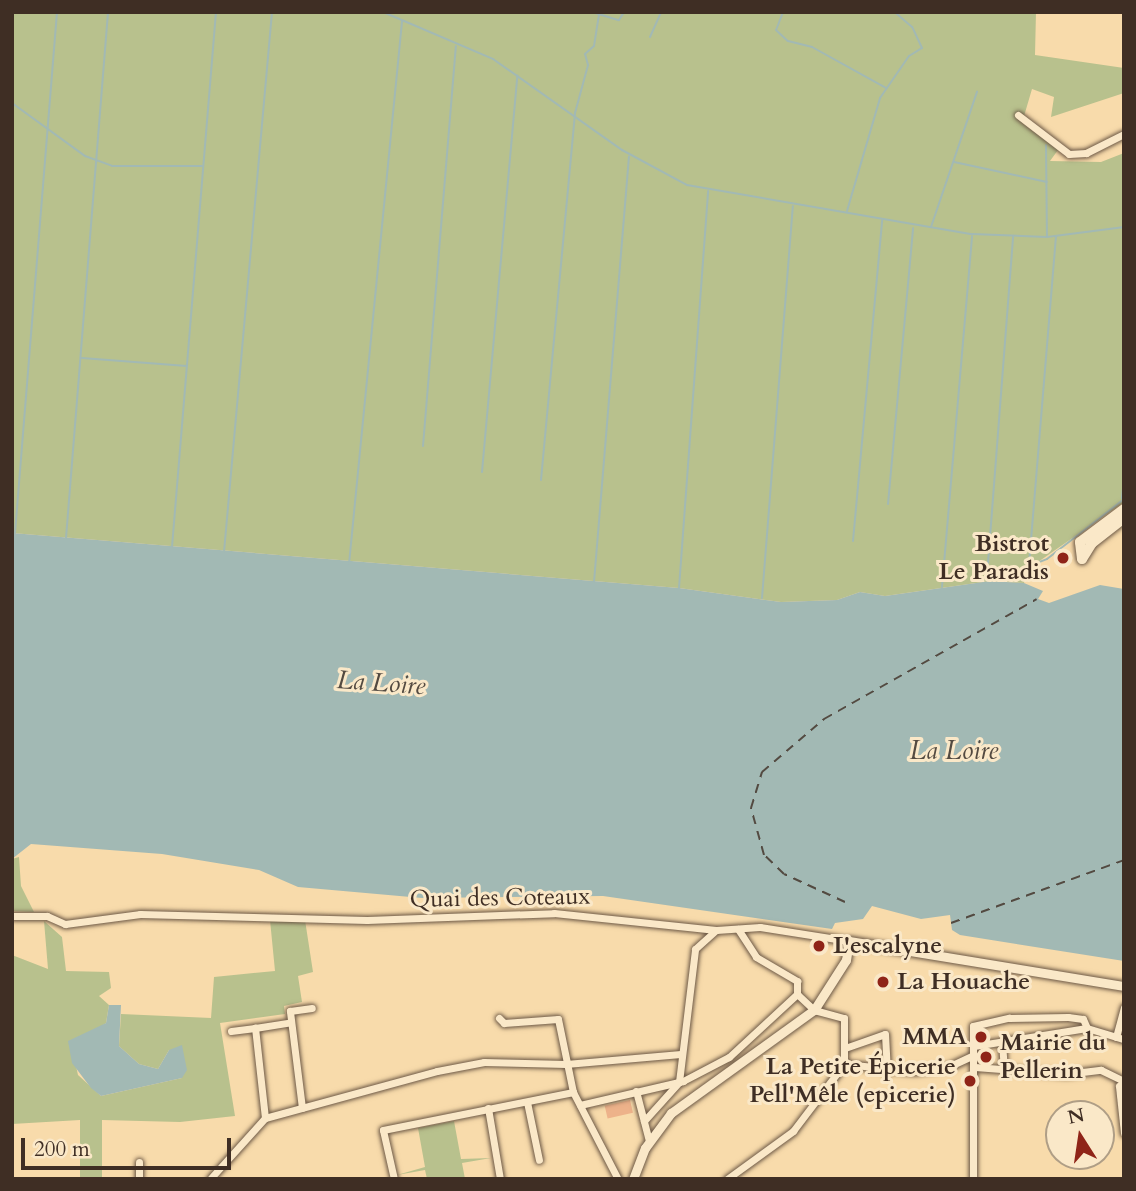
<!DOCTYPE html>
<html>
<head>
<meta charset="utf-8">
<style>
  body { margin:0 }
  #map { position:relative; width:1136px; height:1191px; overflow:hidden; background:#f8dbab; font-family:Cardo,serif }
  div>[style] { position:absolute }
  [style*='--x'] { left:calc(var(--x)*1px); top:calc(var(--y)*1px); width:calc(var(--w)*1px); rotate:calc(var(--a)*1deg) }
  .green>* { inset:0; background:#b8c18d }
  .water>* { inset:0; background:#a2b9b4 }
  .stream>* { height:2px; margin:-1px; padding:0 1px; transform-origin:1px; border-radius:1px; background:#a2b9b4 }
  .ferry>* { height:2px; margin-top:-1px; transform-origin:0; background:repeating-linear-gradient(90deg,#534a41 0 9px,transparent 0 16px) }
  .building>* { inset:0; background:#edb28a; transform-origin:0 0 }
  .roads { filter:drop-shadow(0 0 2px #6d5946) drop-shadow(0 0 2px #6d5946) }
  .minor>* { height:7px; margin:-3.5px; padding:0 3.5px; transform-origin:3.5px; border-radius:3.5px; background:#fae8c8 }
  .tertiary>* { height:9px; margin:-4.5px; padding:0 4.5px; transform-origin:4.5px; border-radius:4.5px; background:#fae8c8 }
  .secondary>* { height:10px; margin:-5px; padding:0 5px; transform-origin:5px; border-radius:5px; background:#fae8c8 }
  .dots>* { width:19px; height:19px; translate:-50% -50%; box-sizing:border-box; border:4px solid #fae8c8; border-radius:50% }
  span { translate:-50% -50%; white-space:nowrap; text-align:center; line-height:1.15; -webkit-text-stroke:6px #fae8c8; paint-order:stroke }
  .poi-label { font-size:24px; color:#3f2e24; font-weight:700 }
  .right { translate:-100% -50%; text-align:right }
  .left { translate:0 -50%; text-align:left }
  .street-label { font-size:24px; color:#3f2e24 }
  .water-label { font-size:26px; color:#534a41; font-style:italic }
  .frame { position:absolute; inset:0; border:14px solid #3f2e24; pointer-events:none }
  .north { position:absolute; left:1045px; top:1100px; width:70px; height:70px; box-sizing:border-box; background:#fae8c8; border:2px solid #af9e86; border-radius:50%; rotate:348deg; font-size:19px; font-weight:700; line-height:28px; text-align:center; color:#3f2e24 }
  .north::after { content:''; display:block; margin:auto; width:24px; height:32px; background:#8f2418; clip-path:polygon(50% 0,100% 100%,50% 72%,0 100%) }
  .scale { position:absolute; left:21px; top:1138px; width:210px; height:32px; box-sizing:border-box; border:4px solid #3f2e24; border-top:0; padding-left:9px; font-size:21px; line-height:24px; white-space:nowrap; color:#3f2e24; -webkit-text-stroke:5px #fae8c8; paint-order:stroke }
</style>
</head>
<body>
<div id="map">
  <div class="green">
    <i style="clip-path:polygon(12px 12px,1036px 12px,1035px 55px,1124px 68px,1124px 93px,1051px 117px,1054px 97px,1032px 89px,1022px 123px,1058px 150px,1050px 161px,1101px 162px,1124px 153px,1124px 502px,1028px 569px,1024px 583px,990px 581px,885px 596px,860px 592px,837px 600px,781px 602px,679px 588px,12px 533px)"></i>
    <i style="clip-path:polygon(19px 857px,21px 886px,34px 912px,12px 911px,12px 859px)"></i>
    <i style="clip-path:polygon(270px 920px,305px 920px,313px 972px,298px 976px,302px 1002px,284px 1006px,285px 1014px,220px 1023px,235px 1116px,180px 1122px,102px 1120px,102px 1179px,80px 1179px,80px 1120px,12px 1124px,12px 955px,48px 969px,44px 921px,62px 937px,66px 971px,109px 972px,111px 988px,99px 996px,109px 1005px,106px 1023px,72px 1048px,78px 1075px,101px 1096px,182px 1078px,169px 1050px,158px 1069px,139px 1064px,119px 1046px,121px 1014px,211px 1018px,214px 977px,275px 971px)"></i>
    <i style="clip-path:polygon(454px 1121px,461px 1159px,491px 1158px,462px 1163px,465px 1179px,427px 1179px,425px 1170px,397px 1175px,425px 1167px,418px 1128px)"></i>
  </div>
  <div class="water">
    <i style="clip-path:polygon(12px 533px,679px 588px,781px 602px,837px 600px,860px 592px,885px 596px,990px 581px,1024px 583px,1043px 591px,1038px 599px,1049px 603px,1100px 585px,1124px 589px,1124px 961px,960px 935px,952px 930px,950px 915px,921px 919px,872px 906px,863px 919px,835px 923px,832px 929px,603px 896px,422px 898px,298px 887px,259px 870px,162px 854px,31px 844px,12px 859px)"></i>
    <i style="clip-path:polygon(109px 1005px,121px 1005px,119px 1046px,139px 1064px,158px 1069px,169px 1050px,182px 1045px,187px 1070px,182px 1078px,101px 1096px,91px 1088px,72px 1063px,68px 1041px,106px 1023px)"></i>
  </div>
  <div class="stream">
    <i style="--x:383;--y:12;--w:120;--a:23.1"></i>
    <i style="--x:493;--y:59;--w:158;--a:35.2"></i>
    <i style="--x:622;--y:150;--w:74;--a:28.3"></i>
    <i style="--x:687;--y:185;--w:289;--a:9.8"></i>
    <i style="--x:972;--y:234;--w:75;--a:2.3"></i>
    <i style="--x:1047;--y:237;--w:78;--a:-7.4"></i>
    <i style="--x:592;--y:12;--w:28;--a:17"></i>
    <i style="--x:619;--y:20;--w:9;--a:-58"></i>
    <i style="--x:783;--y:12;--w:19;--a:111"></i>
    <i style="--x:776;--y:30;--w:16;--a:43"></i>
    <i style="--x:788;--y:41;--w:25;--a:14"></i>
    <i style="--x:812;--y:47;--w:85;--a:29"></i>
    <i style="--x:650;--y:37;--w:27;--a:-66"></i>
    <i style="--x:12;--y:103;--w:90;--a:36"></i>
    <i style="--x:85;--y:156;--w:29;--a:20"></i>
    <i style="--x:112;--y:166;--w:90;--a:0"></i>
    <i style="--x:1046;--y:145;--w:91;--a:89.4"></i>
    <i style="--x:954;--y:162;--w:95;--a:12.1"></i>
    <i style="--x:847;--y:211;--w:118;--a:-73.7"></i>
    <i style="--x:880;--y:98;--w:51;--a:-55.4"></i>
    <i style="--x:909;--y:56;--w:15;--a:-32"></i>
    <i style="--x:922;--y:48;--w:23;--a:-115"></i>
    <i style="--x:912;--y:27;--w:23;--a:-139"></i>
    <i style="--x:931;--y:227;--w:143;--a:-71.2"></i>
    <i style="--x:1056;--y:236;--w:331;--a:94.7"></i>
    <i style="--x:1029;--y:566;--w:19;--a:-21"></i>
    <i style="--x:1047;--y:559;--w:98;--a:-37.9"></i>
    <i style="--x:82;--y:358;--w:105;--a:4.4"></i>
    <i style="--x:423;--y:446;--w:401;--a:-85.3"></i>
    <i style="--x:482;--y:472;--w:398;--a:-84.9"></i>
    <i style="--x:541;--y:480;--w:369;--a:-84.7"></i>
    <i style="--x:575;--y:113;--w:50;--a:-74.8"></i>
    <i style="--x:588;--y:65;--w:11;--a:-105"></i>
    <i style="--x:585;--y:54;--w:12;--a:-42"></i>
    <i style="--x:594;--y:46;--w:31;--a:-81"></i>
    <i style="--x:1122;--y:498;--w:20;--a:-84"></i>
    <i style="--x:888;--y:504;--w:277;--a:-84.8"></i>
    <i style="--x:15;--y:533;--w:523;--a:-85.39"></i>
    <i style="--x:66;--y:538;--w:528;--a:-85.43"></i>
    <i style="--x:853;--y:541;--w:322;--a:-84.8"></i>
    <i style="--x:172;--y:547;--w:537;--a:-85.3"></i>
    <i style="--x:224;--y:552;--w:542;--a:-84.92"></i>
    <i style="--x:988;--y:563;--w:328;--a:-85.6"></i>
    <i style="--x:349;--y:564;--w:545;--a:-84.42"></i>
    <i style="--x:594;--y:582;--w:427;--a:-85.3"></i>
    <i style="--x:942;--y:587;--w:352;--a:-85.1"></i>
    <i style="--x:679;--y:588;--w:398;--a:-85.8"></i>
    <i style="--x:762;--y:598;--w:393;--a:-85.5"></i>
  </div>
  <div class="ferry">
    <i style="--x:845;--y:902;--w:67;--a:-155.3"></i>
    <i style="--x:784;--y:874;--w:28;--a:-136"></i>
    <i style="--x:764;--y:855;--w:49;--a:-105.5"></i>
    <i style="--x:751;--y:808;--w:38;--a:-73"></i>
    <i style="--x:762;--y:772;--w:82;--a:-40.5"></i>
    <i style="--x:824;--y:719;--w:244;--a:-29.4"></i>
    <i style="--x:951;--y:923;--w:184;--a:-20"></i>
  </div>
  <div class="building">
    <i style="left:630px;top:1100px;width:13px;height:26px;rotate:77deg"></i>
  </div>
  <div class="roads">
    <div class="minor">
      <i style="--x:1018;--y:115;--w:64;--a:37.4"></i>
      <i style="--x:1069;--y:154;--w:17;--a:-3"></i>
      <i style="--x:1086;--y:153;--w:42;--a:-26.6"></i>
      <i style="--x:12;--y:916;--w:35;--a:0"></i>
      <i style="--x:47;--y:916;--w:20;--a:24"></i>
      <i style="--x:65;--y:924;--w:76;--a:-7.6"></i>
      <i style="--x:140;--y:914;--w:227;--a:1.5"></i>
      <i style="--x:367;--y:920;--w:187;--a:-2.1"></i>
      <i style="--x:554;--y:913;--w:163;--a:6"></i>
      <i style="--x:716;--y:930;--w:44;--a:-3.9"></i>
      <i style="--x:760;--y:927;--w:90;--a:8.9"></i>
      <i style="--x:738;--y:929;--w:33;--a:57"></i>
      <i style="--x:756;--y:957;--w:48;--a:30.3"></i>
      <i style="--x:797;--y:981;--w:13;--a:90"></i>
      <i style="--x:797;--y:994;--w:23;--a:43"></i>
      <i style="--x:814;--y:1010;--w:31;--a:15"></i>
      <i style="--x:844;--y:1018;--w:46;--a:90"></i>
      <i style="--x:499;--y:1018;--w:7;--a:45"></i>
      <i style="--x:504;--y:1023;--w:54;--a:-4.2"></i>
      <i style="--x:558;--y:1019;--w:75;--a:78.4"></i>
      <i style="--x:573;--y:1092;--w:98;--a:62.7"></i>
      <i style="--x:231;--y:1031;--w:24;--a:-7"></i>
      <i style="--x:1116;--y:1037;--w:31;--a:-75"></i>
      <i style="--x:1002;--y:1042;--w:26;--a:86"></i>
      <i style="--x:974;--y:1046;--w:114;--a:-9.1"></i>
      <i style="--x:1087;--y:1028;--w:39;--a:17"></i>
      <i style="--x:845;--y:1048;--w:42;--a:-19.3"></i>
      <i style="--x:885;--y:1034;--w:38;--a:87"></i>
      <i style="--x:975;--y:1067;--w:91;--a:4.4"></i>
      <i style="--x:1066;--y:1074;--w:35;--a:-7"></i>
      <i style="--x:1101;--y:1070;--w:25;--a:26"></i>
      <i style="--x:1124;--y:1081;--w:7;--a:135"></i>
      <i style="--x:1119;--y:1086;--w:47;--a:83.9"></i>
      <i style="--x:636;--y:1091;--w:52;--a:75.4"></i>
      <i style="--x:527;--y:1102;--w:59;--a:78.3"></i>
      <i style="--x:580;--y:1105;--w:106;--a:-13.1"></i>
      <i style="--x:683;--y:1081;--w:52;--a:-27.6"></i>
      <i style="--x:729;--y:1057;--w:93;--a:-42.8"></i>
      <i style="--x:302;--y:1108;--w:98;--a:-97.1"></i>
      <i style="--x:290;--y:1011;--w:22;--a:-8"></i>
      <i style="--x:488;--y:1108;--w:72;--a:80.4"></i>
      <i style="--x:265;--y:1118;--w:91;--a:-96.3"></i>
      <i style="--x:255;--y:1028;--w:36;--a:-9"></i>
      <i style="--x:644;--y:1121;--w:52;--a:-48.1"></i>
      <i style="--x:679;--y:1082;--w:134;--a:-83.1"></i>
      <i style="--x:695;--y:949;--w:28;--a:-42"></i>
      <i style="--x:139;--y:1179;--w:17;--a:-90"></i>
      <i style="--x:210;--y:1179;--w:82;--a:-48"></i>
      <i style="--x:265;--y:1118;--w:178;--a:-15.3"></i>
      <i style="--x:437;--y:1071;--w:48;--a:-10.8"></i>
      <i style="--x:484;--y:1062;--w:82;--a:1.4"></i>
      <i style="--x:566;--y:1064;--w:115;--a:-5"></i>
      <i style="--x:394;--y:1179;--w:50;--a:-102.7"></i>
      <i style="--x:383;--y:1130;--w:194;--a:-11.3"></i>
      <i style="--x:727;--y:1179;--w:82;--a:-36"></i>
      <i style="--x:793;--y:1131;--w:84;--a:-52.7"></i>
      <i style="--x:844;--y:1064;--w:70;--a:5.7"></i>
      <i style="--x:914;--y:1071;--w:34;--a:-7"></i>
      <i style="--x:948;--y:1067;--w:29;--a:-25"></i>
      <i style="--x:973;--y:1179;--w:153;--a:-90"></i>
      <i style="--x:973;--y:1026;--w:37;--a:-13"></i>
      <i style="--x:1009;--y:1018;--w:59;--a:-1"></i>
      <i style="--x:1068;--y:1017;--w:15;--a:8"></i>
      <i style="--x:1083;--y:1019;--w:10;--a:66"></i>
    </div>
    <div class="tertiary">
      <i style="--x:633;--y:1179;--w:33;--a:-69"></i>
      <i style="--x:645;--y:1148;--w:44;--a:-53.4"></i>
      <i style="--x:671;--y:1113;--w:176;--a:-35.8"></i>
      <i style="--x:814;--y:1010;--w:59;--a:-57.4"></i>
      <i style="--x:846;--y:960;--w:19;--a:-81"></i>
      <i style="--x:849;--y:941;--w:279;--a:9.3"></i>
    </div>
    <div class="secondary">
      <i style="--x:1082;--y:559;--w:17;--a:-97"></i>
      <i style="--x:1080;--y:542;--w:55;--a:-36.9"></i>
      <i style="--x:1082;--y:559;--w:19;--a:-58"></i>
      <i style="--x:1092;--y:543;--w:41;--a:-38"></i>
    </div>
  </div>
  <div class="dots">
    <i style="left:1063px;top:558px;background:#8f2418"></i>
    <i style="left:819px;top:946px;background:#8f2418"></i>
    <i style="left:883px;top:982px;background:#8f2418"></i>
    <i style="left:981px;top:1037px;background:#8f2418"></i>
    <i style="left:986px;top:1057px;background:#8f2418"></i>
    <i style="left:970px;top:1081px;background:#8f2418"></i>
  </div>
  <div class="poi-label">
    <span class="right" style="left:1049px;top:558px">Bistrot<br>Le Paradis</span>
    <span class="left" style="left:833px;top:946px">L'escalyne</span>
    <span class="left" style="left:897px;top:982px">La Houache</span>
    <span class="right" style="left:967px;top:1037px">MMA</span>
    <span class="left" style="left:1000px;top:1057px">Mairie du<br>Pellerin</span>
    <span class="right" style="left:956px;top:1081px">La Petite Épicerie<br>Pell'Mêle (epicerie)</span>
  </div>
  <div class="street-label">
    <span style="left:500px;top:898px;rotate:-1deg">Quai des Coteaux</span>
  </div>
  <div class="water-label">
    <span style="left:381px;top:683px;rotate:4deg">La Loire</span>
    <span style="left:954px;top:751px">La Loire</span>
  </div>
  <div class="frame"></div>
  <div class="north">N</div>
  <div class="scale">200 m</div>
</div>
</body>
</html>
